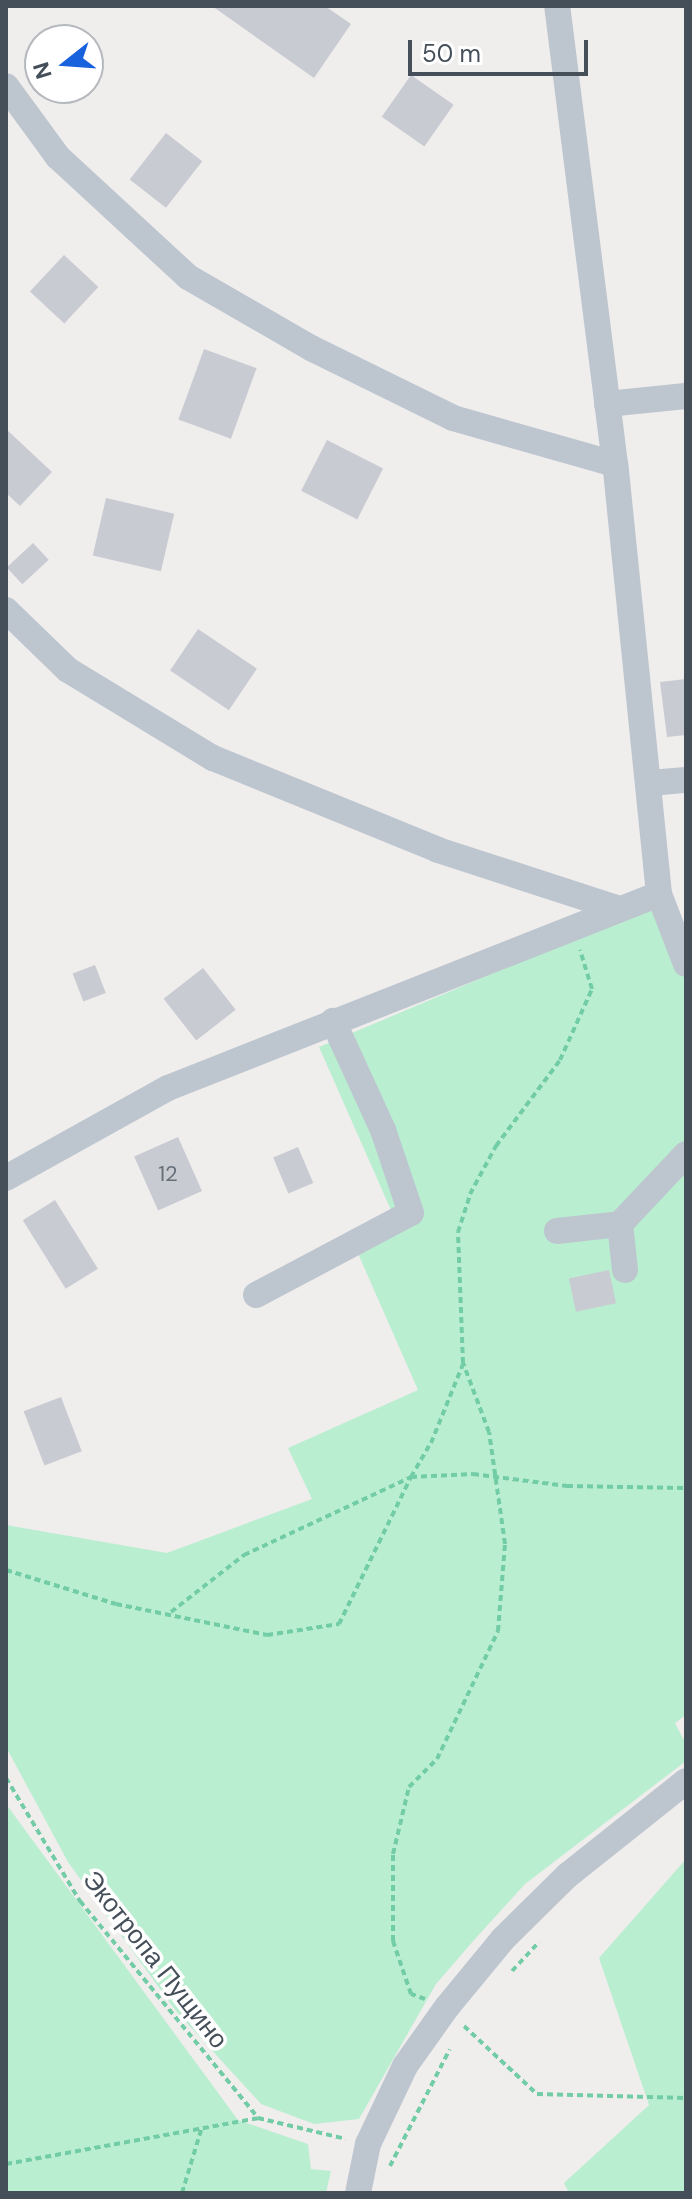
<!DOCTYPE html>
<html>
<head>
<meta charset="utf-8">
<style>
  body { margin:0 }
  #map { position:relative; width:692px; height:2199px; overflow:hidden; background:#f0eded; font-family:"DM Sans",sans-serif }
  div>[style] { position:absolute }
  [style*='--x'] { left:calc(var(--x)*1px); top:calc(var(--y)*1px); width:calc(var(--w)*1px); rotate:calc(var(--a)*1deg) }
  .green>* { inset:0; background:#baeed1 }
  .building>* { inset:0; background:#c9cbd3; transform-origin:0 0 }
  .path>* { height:4px; margin-top:-2px; transform-origin:0; background:repeating-linear-gradient(90deg,#72cca5 0 6px,transparent 0 10px) }
  .minor>* { height:26px; margin:-13px; padding:0 13px; transform-origin:13px; border-radius:13px; background:#bdc6cf }
  span { translate:-50% -50%; white-space:nowrap; text-align:center; line-height:1.15; -webkit-text-stroke:7px #fff; paint-order:stroke }
  .number-label { font-size:22px; color:#666e78 }
  .number-label span { -webkit-text-stroke-width:0 }
  .street-label { font-size:26px; color:#454f5a }
  .frame { position:absolute; inset:0; border:8px solid #454f5a; pointer-events:none }
  .north { position:absolute; left:24px; top:24px; width:80px; height:80px; box-sizing:border-box; background:#fff; border:2px solid #b5b9bd; border-radius:50%; rotate:253deg; font-size:22px; font-weight:700; line-height:32px; text-align:center; color:#454f5a }
  .north::after { content:''; display:block; margin:auto; width:28px; height:36px; background:#1862de; clip-path:polygon(50% 0,100% 100%,50% 72%,0 100%) }
  .scale { position:absolute; left:408px; top:40px; width:180px; height:36px; box-sizing:border-box; border:4px solid #454f5a; border-top:0; padding-left:10px; font-size:24px; line-height:28px; white-space:nowrap; color:#454f5a; -webkit-text-stroke:6px #fff; paint-order:stroke }
</style>
</head>
<body>
<div id="map">
  <div class="green">
    <i style="clip-path:polygon(659px 903px,686px 956px,686px 1715px,675px 1723px,686px 1744px,686px 1761px,525px 1884px,475px 1939px,436px 1984px,359px 2119px,314px 2124px,261px 2104px,176px 2011px,68px 1862px,6px 1747px,6px 1525px,167px 1553px,312px 1499px,288px 1448px,418px 1390px,356px 1249px,398px 1226px,319px 1047px)"></i>
    <i style="clip-path:polygon(6px 1804px,238px 2120px,308px 2144px,311px 2169px,331px 2171px,326px 2193px,6px 2193px)"></i>
    <i style="clip-path:polygon(686px 1859px,686px 2193px,569px 2193px,564px 2183px,649px 2105px,599px 1958px)"></i>
  </div>
  <div class="building">
    <i style="clip-path:polygon(212px 6px,325px 6px,351px 24px,314px 78px)"></i>
    <i style="left:411px;top:75px;width:52px;height:51px;rotate:35deg"></i>
    <i style="left:166px;top:133px;width:46px;height:59px;rotate:38deg"></i>
    <i style="left:64px;top:255px;width:47px;height:50px;rotate:43deg"></i>
    <i style="left:204px;top:349px;width:56px;height:75px;rotate:20deg"></i>
    <i style="clip-path:polygon(6px 429px,52px 472px,20px 506px,6px 493px)"></i>
    <i style="left:327px;top:440px;width:63px;height:57px;rotate:27deg"></i>
    <i style="left:106px;top:498px;width:70px;height:59px;rotate:13deg"></i>
    <i style="left:33px;top:543px;width:23px;height:36px;rotate:47deg"></i>
    <i style="left:198px;top:629px;width:71px;height:50px;rotate:34deg"></i>
    <i style="clip-path:polygon(686px 679px,686px 735px,667px 737px,660px 682px)"></i>
    <i style="left:95px;top:965px;width:30px;height:24px;rotate:69deg"></i>
    <i style="left:203px;top:968px;width:53px;height:50px;rotate:52deg"></i>
    <i style="left:178px;top:1137px;width:59px;height:48px;rotate:66deg"></i>
    <i style="left:298px;top:1147px;width:39px;height:27px;rotate:67deg"></i>
    <i style="left:55px;top:1200px;width:81px;height:38px;rotate:58deg"></i>
    <i style="left:609px;top:1270px;width:34px;height:41px;rotate:78deg"></i>
    <i style="left:61px;top:1397px;width:58px;height:40px;rotate:69deg"></i>
  </div>
  <div class="path">
    <i style="--x:6;--y:1570;--w:115;--a:17.2"></i>
    <i style="--x:116;--y:1604;--w:154;--a:11.6"></i>
    <i style="--x:267;--y:1635;--w:73;--a:-8.7"></i>
    <i style="--x:339;--y:1624;--w:164;--a:-63.9"></i>
    <i style="--x:411;--y:1477;--w:62;--a:-2.8"></i>
    <i style="--x:473;--y:1474;--w:95;--a:7.3"></i>
    <i style="--x:567;--y:1486;--w:119;--a:1"></i>
    <i style="--x:171;--y:1612;--w:93;--a:-38"></i>
    <i style="--x:244;--y:1555;--w:184;--a:-25"></i>
    <i style="--x:411;--y:1477;--w:39;--a:-60"></i>
    <i style="--x:431;--y:1443;--w:85;--a:-67.9"></i>
    <i style="--x:6;--y:1778;--w:144;--a:59"></i>
    <i style="--x:80;--y:1901;--w:281;--a:50.6"></i>
    <i style="--x:258;--y:2118;--w:90;--a:13.4"></i>
    <i style="--x:512;--y:1971;--w:40;--a:-47"></i>
    <i style="--x:425;--y:1999;--w:15;--a:-160"></i>
    <i style="--x:411;--y:1994;--w:56;--a:-108.8"></i>
    <i style="--x:393;--y:1941;--w:87;--a:-90"></i>
    <i style="--x:393;--y:1854;--w:69;--a:-76.6"></i>
    <i style="--x:409;--y:1787;--w:40;--a:-45"></i>
    <i style="--x:437;--y:1759;--w:142;--a:-64.5"></i>
    <i style="--x:498;--y:1631;--w:87;--a:-85.4"></i>
    <i style="--x:505;--y:1544;--w:113;--a:-98.1"></i>
    <i style="--x:489;--y:1432;--w:74;--a:-110.6"></i>
    <i style="--x:463;--y:1363;--w:131;--a:-92.2"></i>
    <i style="--x:458;--y:1232;--w:40;--a:-72"></i>
    <i style="--x:470;--y:1194;--w:55;--a:-61.6"></i>
    <i style="--x:496;--y:1146;--w:107;--a:-53.3"></i>
    <i style="--x:560;--y:1060;--w:78;--a:-65.7"></i>
    <i style="--x:592;--y:989;--w:41;--a:-107.1"></i>
    <i style="--x:464;--y:2026;--w:100;--a:43"></i>
    <i style="--x:537;--y:2094;--w:149;--a:1.5"></i>
    <i style="--x:6;--y:2164;--w:256;--a:-10.3"></i>
    <i style="--x:390;--y:2166;--w:131;--a:-62.9"></i>
    <i style="--x:182;--y:2193;--w:66;--a:-73.2"></i>
  </div>
  <div class="minor">
    <i style="--x:6;--y:86;--w:88;--a:53.8"></i>
    <i style="--x:58;--y:157;--w:177;--a:42.7"></i>
    <i style="--x:188;--y:277;--w:142;--a:30"></i>
    <i style="--x:311;--y:348;--w:158;--a:26.2"></i>
    <i style="--x:453;--y:418;--w:168;--a:15.9"></i>
    <i style="--x:607;--y:404;--w:79;--a:-5.8"></i>
    <i style="--x:6;--y:610;--w:86;--a:44.1"></i>
    <i style="--x:68;--y:670;--w:170;--a:31.3"></i>
    <i style="--x:213;--y:758;--w:243;--a:22.2"></i>
    <i style="--x:438;--y:850;--w:188;--a:18"></i>
    <i style="--x:650;--y:783;--w:36;--a:-5"></i>
    <i style="--x:659;--y:894;--w:75;--a:68.9"></i>
    <i style="--x:6;--y:1178;--w:185;--a:-29.1"></i>
    <i style="--x:168;--y:1088;--w:528;--a:-21.56"></i>
    <i style="--x:659;--y:894;--w:432;--a:-95.8"></i>
    <i style="--x:615;--y:464;--w:462;--a:-97.2"></i>
    <i style="--x:557;--y:1231;--w:63;--a:-6.3"></i>
    <i style="--x:625;--y:1270;--w:46;--a:-96.2"></i>
    <i style="--x:620;--y:1224;--w:96;--a:-46.7"></i>
    <i style="--x:256;--y:1295;--w:175;--a:-27.9"></i>
    <i style="--x:411;--y:1213;--w:88;--a:-108.6"></i>
    <i style="--x:383;--y:1130;--w:120;--a:-114.6"></i>
    <i style="--x:358;--y:2193;--w:50;--a:-78.5"></i>
    <i style="--x:368;--y:2144;--w:86;--a:-64.6"></i>
    <i style="--x:405;--y:2066;--w:72;--a:-54.6"></i>
    <i style="--x:447;--y:2007;--w:88;--a:-50.5"></i>
    <i style="--x:503;--y:1939;--w:91;--a:-44.6"></i>
    <i style="--x:568;--y:1875;--w:151;--a:-38.5"></i>
  </div>
  <div class="number-label">
    <span style="left:168px;top:1174px">12</span>
  </div>
  <div class="street-label">
    <span style="left:155px;top:1960px;rotate:52deg">Экотропа Пущино</span>
  </div>
  <div class="frame"></div>
  <div class="north">N</div>
  <div class="scale">50 m</div>
</div>
</body>
</html>
